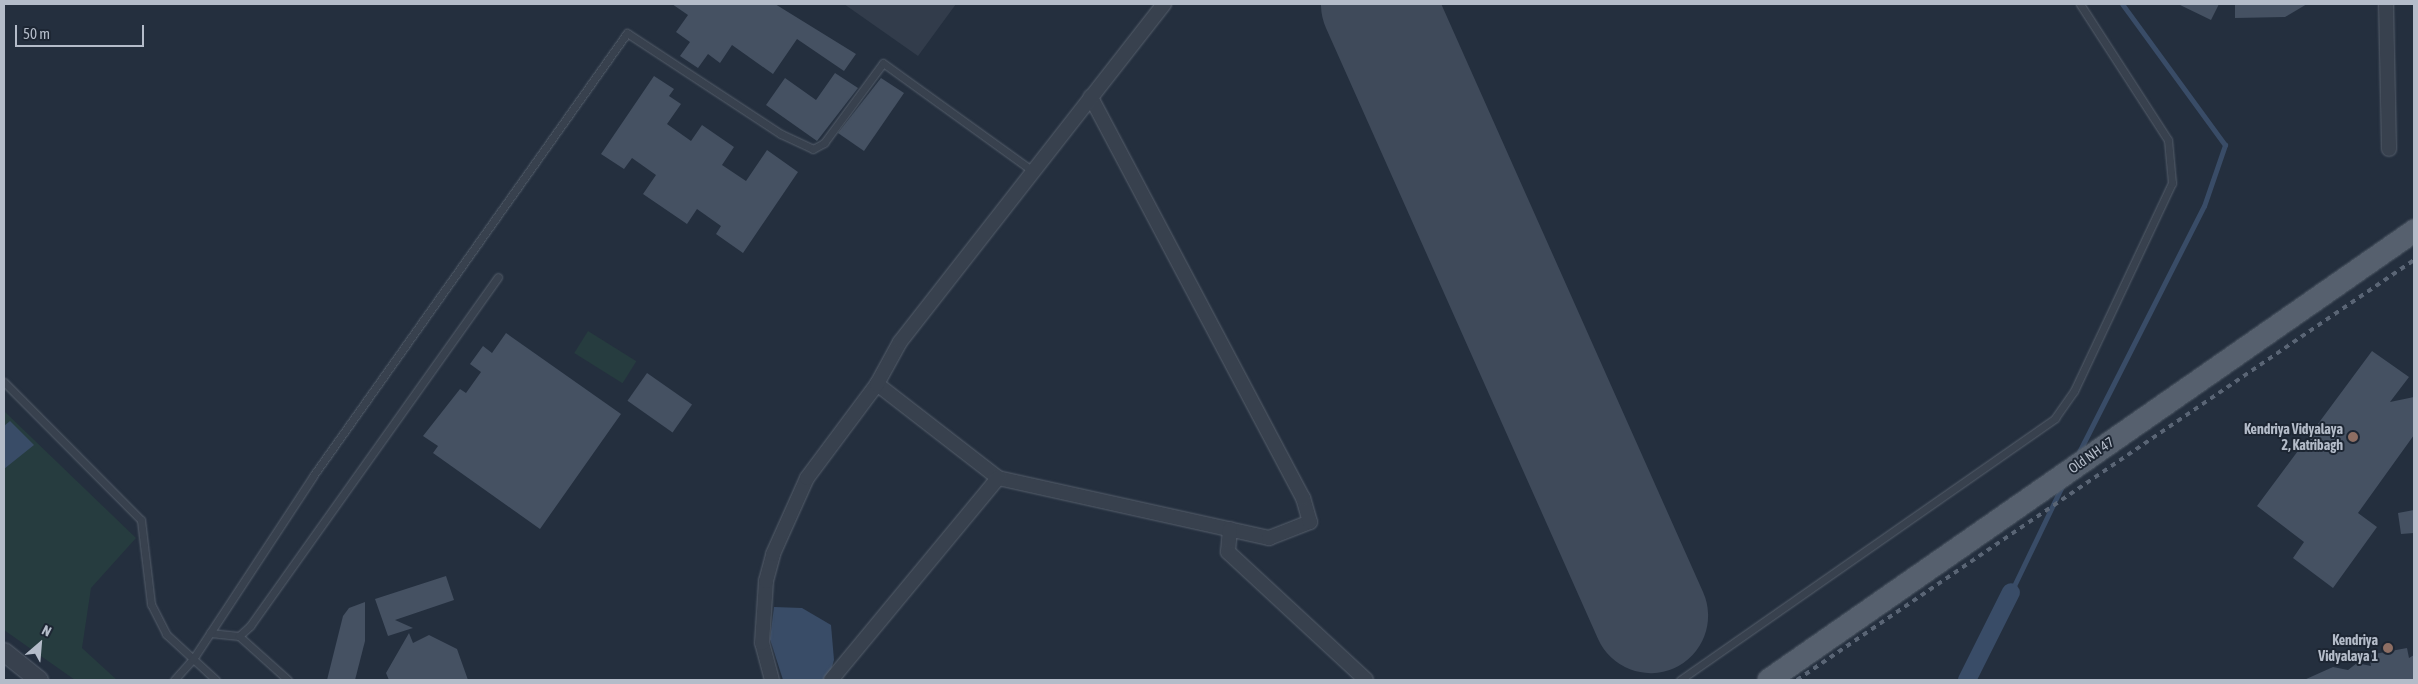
<!DOCTYPE html>
<html>
<head>
<meta charset="utf-8">
<style>
  body { margin:0 }
  #map { position:relative; width:2418px; height:684px; overflow:hidden; background:#242f3e; font-family:"Asap Condensed",sans-serif }
  div>[style] { position:absolute }
  [style*='--x'] { left:calc(var(--x)*1px); top:calc(var(--y)*1px); width:calc(var(--w)*1px); rotate:calc(var(--a)*1deg) }
  .airport>* { inset:0; background:#323c4b }
  .green>* { inset:0; background:#263c3f; transform-origin:0 0 }
  .water>* { inset:0; background:#394c67 }
  .stream>* { height:5px; margin:-2.5px; padding:0 2.5px; transform-origin:2.5px; border-radius:2.5px; background:#394c67 }
  .canal>* { height:18px; margin:-9px; padding:0 9px; transform-origin:9px; border-radius:9px; background:#394c67 }
  .runway>* { height:115px; margin:-57.5px; padding:0 57.5px; transform-origin:57.5px; border-radius:57.5px; background:#3f4a5a }
  .building>* { inset:0; background:#455162; transform-origin:0 0 }
  .roads { filter:drop-shadow(0 0 1px #565f6c) drop-shadow(0 0 1px #565f6c) }
  .service>* { height:7px; margin:-3.5px; padding:0 3.5px; transform-origin:3.5px; border-radius:3.5px; background:#38414e }
  .minor>* { height:14px; margin:-7px; padding:0 7px; transform-origin:7px; border-radius:7px; background:#38414e }
  .tertiary>* { height:18px; margin:-9px; padding:0 9px; transform-origin:9px; border-radius:9px; background:#38414e }
  .primary>* { height:22px; margin:-11px; padding:0 11px; transform-origin:11px; border-radius:11px; background:#56606e }
  .rail>* { height:4px; margin-top:-2px; transform-origin:0; background:repeating-linear-gradient(90deg,#5a6575 0 5px,transparent 0 10px) }
  .dots>* { width:14px; height:14px; translate:-50% -50%; box-sizing:border-box; border:2px solid #1d2633; border-radius:50% }
  span { translate:-50% -50%; white-space:nowrap; text-align:center; line-height:1.15; -webkit-text-stroke:4px #1d2633; paint-order:stroke }
  .poi-label { font-size:14px; color:#b4bcc9; font-weight:700 }
  .right { translate:-100% -50%; text-align:right }
  .street-label { font-size:14px; color:#b4bcc9 }
  .frame { position:absolute; inset:0; border:5px solid #b4bcc9; pointer-events:none }
  .north { position:absolute; left:15px; top:619px; width:50px; height:50px; -webkit-text-stroke:4px #1d2633; paint-order:stroke; rotate:27deg; font-size:14px; font-weight:700; line-height:20px; text-align:center; color:#b4bcc9 }
  .north::after { content:''; display:block; margin:auto; width:18px; height:22px; background:#b4bcc9; clip-path:polygon(50% 0,100% 100%,50% 72%,0 100%) }
  .scale { position:absolute; left:15px; top:25px; width:129px; height:22px; box-sizing:border-box; border:2px solid #b4bcc9; border-top:0; padding-left:6px; font-size:15px; line-height:18px; white-space:nowrap; color:#b4bcc9; -webkit-text-stroke:4px #1d2633; paint-order:stroke }
</style>
</head>
<body>
<div id="map">
  <div class="airport">
    <i style="clip-path:polygon(844px 4px,956px 4px,918px 56px)"></i>
  </div>
  <div class="green">
    <i style="left:588px;top:331px;width:57px;height:26px;rotate:32deg"></i>
    <i style="clip-path:polygon(4px 411px,136px 538px,91px 588px,82px 648px,117px 680px,75px 680px,4px 630px)"></i>
  </div>
  <div class="water">
    <i style="clip-path:polygon(10px 421px,34px 445px,4px 469px,4px 426px)"></i>
    <i style="clip-path:polygon(774px 607px,802px 608px,831px 625px,834px 660px,828px 680px,783px 680px,770px 639px)"></i>
  </div>
  <div class="stream">
    <i style="--x:2077;--y:456;--w:280;--a:-63.1"></i>
    <i style="--x:2204;--y:206;--w:65;--a:-71"></i>
    <i style="--x:2225;--y:145;--w:175;--a:-126.1"></i>
    <i style="--x:2011;--y:592;--w:118;--a:-64.3"></i>
  </div>
  <div class="canal">
    <i style="--x:1967;--y:680;--w:98;--a:-63.4"></i>
  </div>
  <div class="runway">
    <i style="--x:1378;--y:4;--w:669;--a:66"></i>
  </div>
  <div class="building">
    <i style="clip-path:polygon(672px 4px,775px 4px,856px 54px,844px 71px,797px 39px,773px 74px,732px 45px,720px 63px,708px 54px,698px 68px,680px 56px,690px 42px,676px 32px,688px 15px)"></i>
    <i style="clip-path:polygon(2178px 4px,2219px 4px,2211px 20px)"></i>
    <i style="clip-path:polygon(2235px 4px,2307px 4px,2285px 17px,2235px 18px)"></i>
    <i style="clip-path:polygon(835px 73px,858px 88px,817px 141px,766px 105px,785px 78px,816px 100px)"></i>
    <i style="clip-path:polygon(654px 76px,674px 89px,669px 96px,681px 104px,667px 124px,691px 141px,702px 125px,734px 147px,722px 165px,746px 181px,767px 150px,798px 172px,743px 253px,716px 234px,721px 226px,697px 209px,687px 224px,643px 194px,656px 175px,632px 158px,624px 169px,601px 154px)"></i>
    <i style="clip-path:polygon(881px 78px,904px 93px,864px 151px,838px 133px)"></i>
    <i style="clip-path:polygon(506px 333px,621px 414px,540px 529px,433px 453px,438px 446px,423px 436px,460px 389px,466px 393px,481px 372px,470px 364px,483px 346px,492px 353px)"></i>
    <i style="clip-path:polygon(2372px 351px,2409px 377px,2390px 402px,2414px 397px,2414px 435px,2358px 513px,2377px 527px,2333px 588px,2293px 558px,2304px 542px,2257px 506px)"></i>
    <i style="left:647px;top:373px;width:55px;height:34px;rotate:35deg"></i>
    <i style="clip-path:polygon(2414px 510px,2414px 533px,2401px 534px,2398px 513px)"></i>
    <i style="clip-path:polygon(446px 576px,454px 600px,395px 620px,413px 628px,388px 636px,375px 599px)"></i>
    <i style="clip-path:polygon(365px 602px,365px 641px,355px 680px,327px 680px,343px 616px,349px 608px)"></i>
    <i style="clip-path:polygon(409px 633px,413px 643px,429px 635px,457px 649px,468px 680px,389px 680px,386px 673px)"></i>
    <i style="clip-path:polygon(2407px 648px,2409px 658px,2414px 655px,2414px 680px,2304px 680px,2333px 667px,2348px 670px,2357px 663px,2371px 666px,2369px 655px)"></i>
  </div>
  <div class="roads">
    <div class="service">
      <i style="--x:4;--y:382;--w:194;--a:45.2"></i>
      <i style="--x:141;--y:520;--w:85;--a:83.2"></i>
      <i style="--x:151;--y:604;--w:34;--a:63"></i>
      <i style="--x:166;--y:634;--w:68;--a:42.6"></i>
      <i style="--x:210;--y:633;--w:29;--a:6"></i>
      <i style="--x:239;--y:636;--w:15;--a:-42"></i>
      <i style="--x:250;--y:626;--w:428;--a:-54.6"></i>
      <i style="--x:239;--y:636;--w:66;--a:41.9"></i>
      <i style="--x:174;--y:680;--w:28;--a:-48"></i>
      <i style="--x:193;--y:659;--w:219;--a:-56.7"></i>
      <i style="--x:313;--y:476;--w:543;--a:-54.67"></i>
      <i style="--x:627;--y:33;--w:184;--a:33.3"></i>
      <i style="--x:781;--y:134;--w:35;--a:25"></i>
      <i style="--x:813;--y:149;--w:13;--a:-29"></i>
      <i style="--x:824;--y:143;--w:99;--a:-53.6"></i>
      <i style="--x:883;--y:63;--w:181;--a:35.8"></i>
      <i style="--x:1680;--y:680;--w:457;--a:-34.9"></i>
      <i style="--x:2055;--y:418;--w:33;--a:-55"></i>
      <i style="--x:2074;--y:391;--w:230;--a:-64.8"></i>
      <i style="--x:2172;--y:183;--w:43;--a:-95.3"></i>
      <i style="--x:2168;--y:140;--w:162;--a:-122.9"></i>
    </div>
    <div class="minor">
      <i style="--x:2386;--y:4;--w:145;--a:88.8"></i>
      <i style="--x:877;--y:384;--w:153;--a:37.8"></i>
      <i style="--x:998;--y:478;--w:278;--a:12.5"></i>
      <i style="--x:1269;--y:538;--w:44;--a:-21.3"></i>
      <i style="--x:1310;--y:522;--w:25;--a:-106"></i>
      <i style="--x:1303;--y:498;--w:454;--a:-117.9"></i>
      <i style="--x:1230;--y:529;--w:23;--a:95"></i>
      <i style="--x:1228;--y:552;--w:188;--a:42.8"></i>
      <i style="--x:772;--y:680;--w:38;--a:-105"></i>
      <i style="--x:762;--y:643;--w:62;--a:-86.3"></i>
      <i style="--x:766;--y:581;--w:28;--a:-75"></i>
      <i style="--x:773;--y:554;--w:83;--a:-65.9"></i>
      <i style="--x:807;--y:478;--w:117;--a:-53.3"></i>
      <i style="--x:877;--y:384;--w:48;--a:-61.3"></i>
      <i style="--x:900;--y:342;--w:429;--a:-52"></i>
      <i style="--x:831;--y:680;--w:262;--a:-50.4"></i>
    </div>
    <div class="tertiary">
      <i style="--x:4;--y:652;--w:45;--a:38.7"></i>
    </div>
    <div class="primary">
      <i style="--x:1769;--y:680;--w:786;--a:-34.84"></i>
    </div>
  </div>
  <div class="rail">
    <i style="--x:1797;--y:680;--w:746;--a:-34.24"></i>
  </div>
  <div class="dots">
    <i style="left:2353px;top:437px;background:#8d6e63"></i>
    <i style="left:2388px;top:648px;background:#8d6e63"></i>
  </div>
  <div class="poi-label">
    <span class="right" style="left:2343px;top:437px">Kendriya Vidyalaya<br>2, Katribagh</span>
    <span class="right" style="left:2378px;top:648px">Kendriya<br>Vidyalaya 1</span>
  </div>
  <div class="street-label">
    <span style="left:2091px;top:455px;rotate:-35deg">Old NH 47</span>
  </div>
  <div class="frame"></div>
  <div class="north">N</div>
  <div class="scale">50 m</div>
</div>
</body>
</html>
